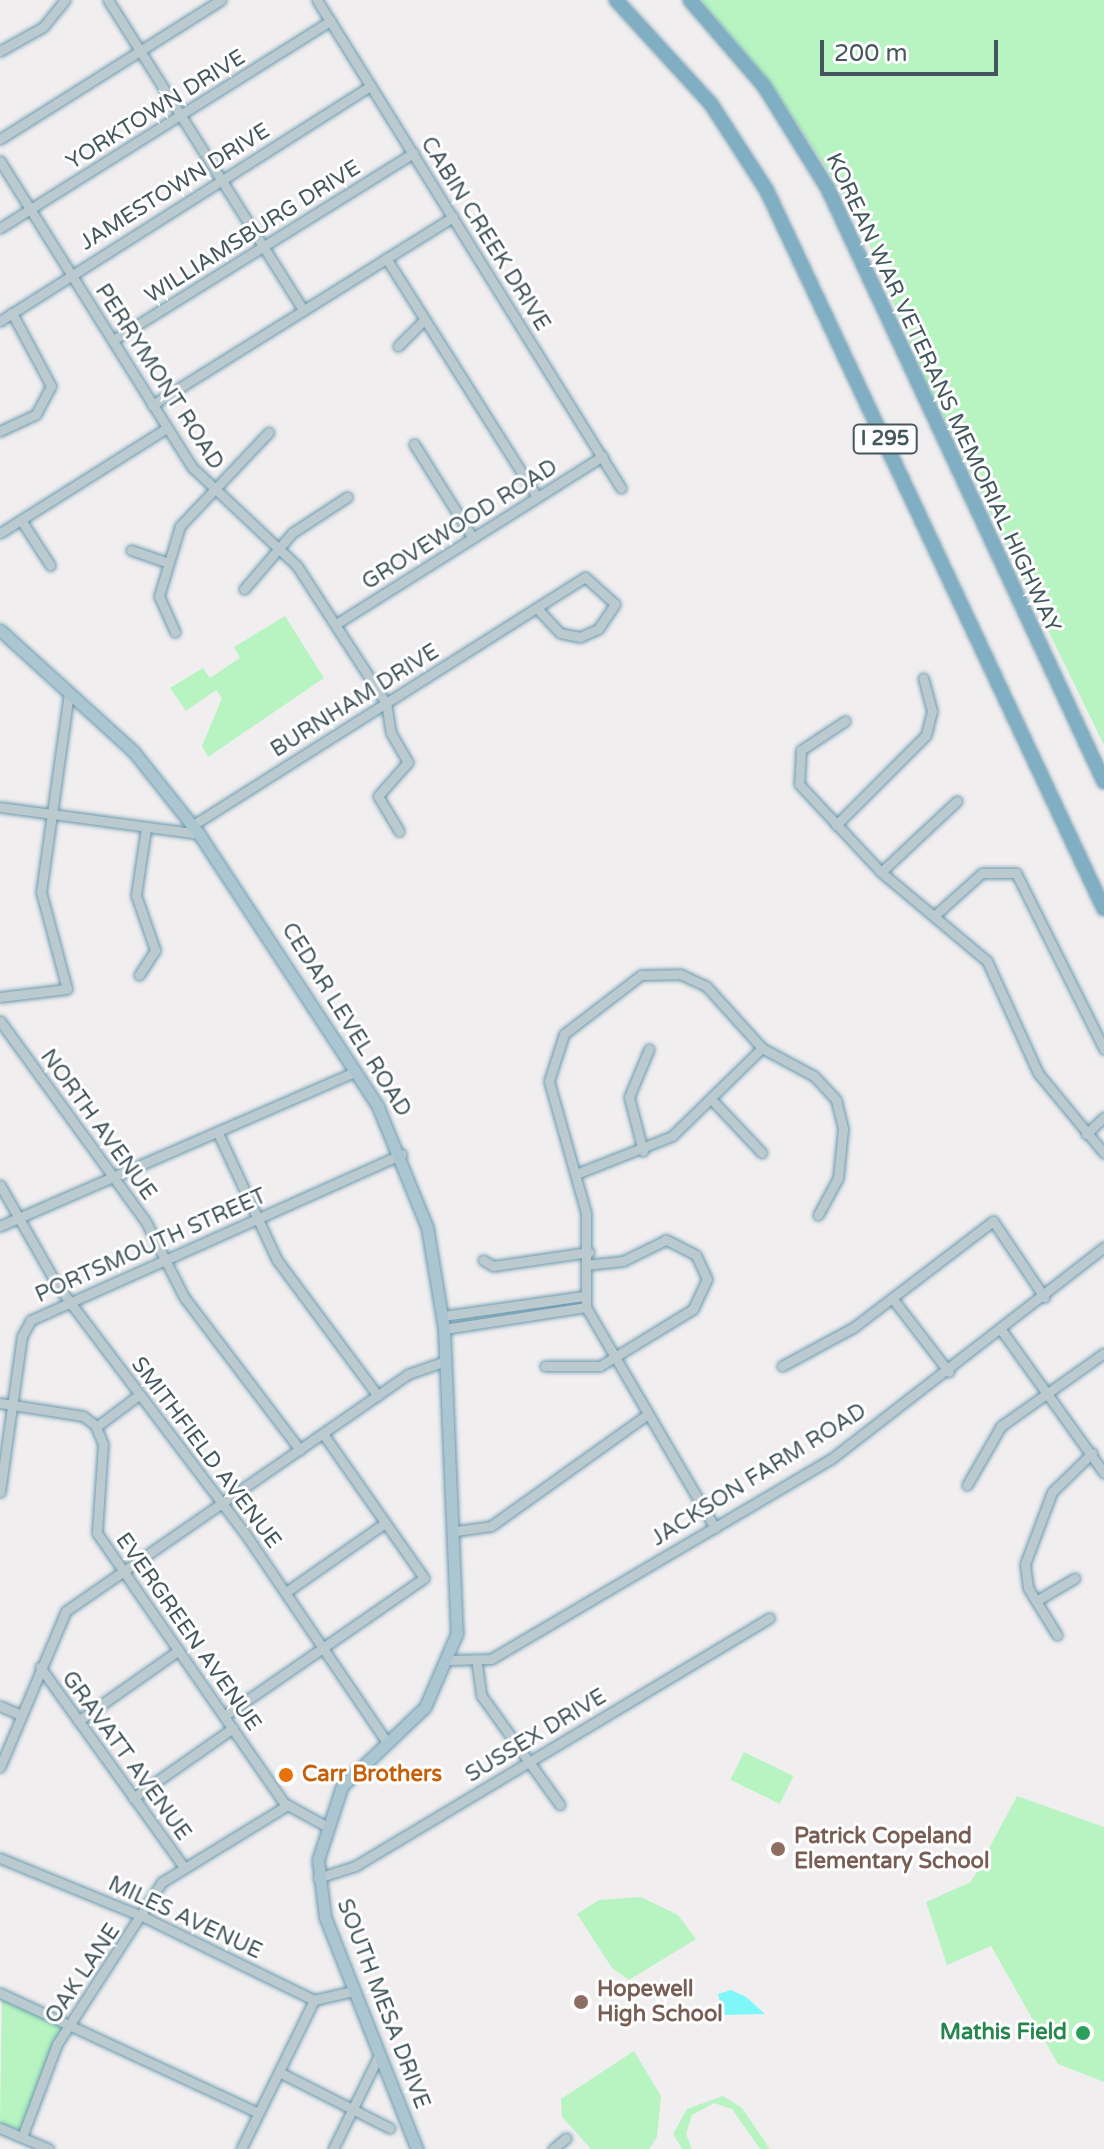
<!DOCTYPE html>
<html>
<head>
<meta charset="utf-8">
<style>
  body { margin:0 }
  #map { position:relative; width:1104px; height:2149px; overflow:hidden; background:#f1eeef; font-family:"Varela Round",sans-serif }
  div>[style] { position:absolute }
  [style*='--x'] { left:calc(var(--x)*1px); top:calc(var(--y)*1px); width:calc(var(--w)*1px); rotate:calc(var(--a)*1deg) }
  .green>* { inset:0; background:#b7f4c2; transform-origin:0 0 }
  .water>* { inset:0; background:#7ff6f7 }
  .roads { filter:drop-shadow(0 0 2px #6b9aaf) drop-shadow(0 0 2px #6b9aaf) }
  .minor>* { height:9px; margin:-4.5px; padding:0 4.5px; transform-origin:4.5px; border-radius:4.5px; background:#bacacf }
  .major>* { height:11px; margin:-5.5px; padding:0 5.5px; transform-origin:5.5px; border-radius:5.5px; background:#abc6d1 }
  .highway>* { height:12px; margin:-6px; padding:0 6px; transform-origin:6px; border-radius:6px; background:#80afc4 }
  .dots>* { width:22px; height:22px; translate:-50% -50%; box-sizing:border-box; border:4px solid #fff; border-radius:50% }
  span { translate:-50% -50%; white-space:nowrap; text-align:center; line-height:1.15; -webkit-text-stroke:6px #fff; paint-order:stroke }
  .shield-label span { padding:2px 6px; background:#fff; border:2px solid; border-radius:6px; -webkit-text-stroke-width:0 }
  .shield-label { font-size:20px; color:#44575e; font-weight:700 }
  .street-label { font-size:22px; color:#44575e }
  .food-label { font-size:22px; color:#c56008; font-weight:700 }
  .left { translate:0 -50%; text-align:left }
  .education-label { font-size:22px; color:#785e54; font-weight:700 }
  .leisure-label { font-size:22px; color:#27864d; font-weight:700 }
  .right { translate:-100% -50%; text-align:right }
  .scale { position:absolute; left:820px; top:40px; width:178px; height:36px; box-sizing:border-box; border:4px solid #44575e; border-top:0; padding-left:10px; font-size:24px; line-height:28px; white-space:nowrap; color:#44575e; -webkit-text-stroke:6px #fff; paint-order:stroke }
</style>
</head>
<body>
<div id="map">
  <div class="green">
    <i style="clip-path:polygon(701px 0,1104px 0,1104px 745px,924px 377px,858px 217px,770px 82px)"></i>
    <i style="clip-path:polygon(285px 616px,324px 678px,208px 757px,202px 746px,222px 698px,216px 690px,186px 711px,170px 688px,203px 668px,210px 678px,240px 658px,234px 647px)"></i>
    <i style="left:744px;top:1752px;width:55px;height:31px;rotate:26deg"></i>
    <i style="clip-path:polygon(1017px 1796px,1104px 1827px,1104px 2082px,1058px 2064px,991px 1946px,947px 1965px,926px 1902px,971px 1882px)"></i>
    <i style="clip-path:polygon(641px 1897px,678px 1915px,696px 1939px,629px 1980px,612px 1968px,577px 1914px,599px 1900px)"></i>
    <i style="clip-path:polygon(2px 1999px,64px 2025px,20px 2130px,0 2123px)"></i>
    <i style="clip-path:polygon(634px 2051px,661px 2096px,657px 2137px,649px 2149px,591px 2149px,562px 2117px,561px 2099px)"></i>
    <i style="clip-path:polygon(723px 2096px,742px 2108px,770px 2149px,760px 2149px,732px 2109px,714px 2103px,692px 2115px,686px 2134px,692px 2149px,682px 2149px,673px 2134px,687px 2109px)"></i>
  </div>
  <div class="water">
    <i style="clip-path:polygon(731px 1990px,746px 1997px,765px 2014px,723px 2015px,718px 1994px)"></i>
  </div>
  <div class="roads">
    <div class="minor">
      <i style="--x:108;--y:0;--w:366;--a:57.8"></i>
      <i style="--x:317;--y:0;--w:575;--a:58.08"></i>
      <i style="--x:0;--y:51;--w:49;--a:-29.2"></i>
      <i style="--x:43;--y:27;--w:35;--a:-51"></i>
      <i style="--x:0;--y:139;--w:261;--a:-32.2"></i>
      <i style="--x:0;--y:161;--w:361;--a:57.9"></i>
      <i style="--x:192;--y:467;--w:144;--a:43.3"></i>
      <i style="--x:297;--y:566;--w:163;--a:57"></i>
      <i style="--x:386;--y:703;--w:30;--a:81"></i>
      <i style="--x:391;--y:733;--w:34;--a:60"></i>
      <i style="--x:408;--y:762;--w:45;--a:131.4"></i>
      <i style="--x:378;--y:796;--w:41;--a:59"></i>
      <i style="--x:0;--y:228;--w:390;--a:-32.1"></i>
      <i style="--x:386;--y:258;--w:283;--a:57.7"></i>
      <i style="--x:0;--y:321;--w:439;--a:-32.4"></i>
      <i style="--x:113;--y:340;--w:354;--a:-31.9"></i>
      <i style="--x:398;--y:346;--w:37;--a:-45"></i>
      <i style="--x:152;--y:405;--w:355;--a:-32"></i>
      <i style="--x:0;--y:431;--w:40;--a:-25"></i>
      <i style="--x:36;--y:414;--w:32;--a:-62"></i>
      <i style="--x:51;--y:386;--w:83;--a:-118.1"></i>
      <i style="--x:414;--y:444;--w:111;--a:57.9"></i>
      <i style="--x:21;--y:520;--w:54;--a:57.2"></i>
      <i style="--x:0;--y:533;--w:197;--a:-32.2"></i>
      <i style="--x:131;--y:550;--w:36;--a:19"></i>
      <i style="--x:244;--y:589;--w:74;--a:-49.4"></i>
      <i style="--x:292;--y:533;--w:66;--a:-33.2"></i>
      <i style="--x:336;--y:624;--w:315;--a:-32.2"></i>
      <i style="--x:175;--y:632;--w:39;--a:-114"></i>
      <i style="--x:159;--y:596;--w:73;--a:-73.3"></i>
      <i style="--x:180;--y:526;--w:129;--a:-46.6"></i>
      <i style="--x:845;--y:721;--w:53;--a:146.6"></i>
      <i style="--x:801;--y:750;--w:34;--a:93"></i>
      <i style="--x:799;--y:784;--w:120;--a:47"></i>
      <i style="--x:881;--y:872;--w:138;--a:40"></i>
      <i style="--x:987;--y:961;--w:123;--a:65.5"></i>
      <i style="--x:1038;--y:1073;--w:104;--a:50.5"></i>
      <i style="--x:0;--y:807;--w:201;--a:7.7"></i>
      <i style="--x:193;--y:825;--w:464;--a:-32.3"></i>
      <i style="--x:585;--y:577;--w:40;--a:42"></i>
      <i style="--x:615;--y:604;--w:30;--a:124"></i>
      <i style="--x:598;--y:629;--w:20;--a:156"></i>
      <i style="--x:580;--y:637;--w:20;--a:-169"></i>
      <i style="--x:560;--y:633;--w:34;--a:-133"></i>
      <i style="--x:836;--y:825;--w:127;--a:-45"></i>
      <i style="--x:926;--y:735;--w:25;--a:-76"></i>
      <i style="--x:932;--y:711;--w:34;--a:-105"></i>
      <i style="--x:881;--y:872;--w:104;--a:-43.1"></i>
      <i style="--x:934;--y:916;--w:64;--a:-41.9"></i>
      <i style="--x:982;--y:873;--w:34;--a:0"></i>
      <i style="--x:1016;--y:873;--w:197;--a:63.4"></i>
      <i style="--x:139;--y:975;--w:30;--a:-57"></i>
      <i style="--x:155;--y:950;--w:58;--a:-109.1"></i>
      <i style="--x:136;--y:895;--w:68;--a:-81.5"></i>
      <i style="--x:0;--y:997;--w:67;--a:-6.8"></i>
      <i style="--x:67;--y:989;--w:100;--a:-105"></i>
      <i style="--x:41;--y:892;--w:202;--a:-82"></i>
      <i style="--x:0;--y:1021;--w:248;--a:54"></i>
      <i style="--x:146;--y:1222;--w:84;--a:63.1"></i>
      <i style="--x:184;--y:1297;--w:192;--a:52.8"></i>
      <i style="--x:713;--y:1101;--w:71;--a:46.7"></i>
      <i style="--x:218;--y:1133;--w:140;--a:65.1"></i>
      <i style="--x:277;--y:1260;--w:169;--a:53.4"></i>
      <i style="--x:1086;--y:1134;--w:25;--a:-43"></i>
      <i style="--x:643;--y:1151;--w:56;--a:-104.5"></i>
      <i style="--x:629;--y:1097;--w:52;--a:-67.4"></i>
      <i style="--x:576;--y:1174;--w:103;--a:-21.6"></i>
      <i style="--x:672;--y:1136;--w:126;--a:-44.4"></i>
      <i style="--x:0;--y:1185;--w:115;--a:60.3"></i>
      <i style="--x:57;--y:1285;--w:310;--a:52.9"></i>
      <i style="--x:244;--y:1532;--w:253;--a:55.8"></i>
      <i style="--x:0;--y:1226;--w:388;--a:-23.5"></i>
      <i style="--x:483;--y:1260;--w:12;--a:31"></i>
      <i style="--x:493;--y:1266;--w:97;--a:-8.3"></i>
      <i style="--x:892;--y:1298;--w:93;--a:52.4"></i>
      <i style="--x:443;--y:1316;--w:142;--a:-8.1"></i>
      <i style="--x:444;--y:1329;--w:144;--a:-8.8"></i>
      <i style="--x:1002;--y:1331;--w:175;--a:54.3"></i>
      <i style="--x:545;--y:1366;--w:55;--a:0"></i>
      <i style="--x:600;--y:1366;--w:109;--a:-31.5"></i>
      <i style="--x:693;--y:1309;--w:33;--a:-65"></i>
      <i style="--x:707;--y:1279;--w:26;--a:-115"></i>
      <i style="--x:696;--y:1255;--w:34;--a:-153"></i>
      <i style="--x:666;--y:1240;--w:48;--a:154"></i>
      <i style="--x:623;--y:1261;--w:36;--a:174"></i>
      <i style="--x:782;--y:1366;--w:82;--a:-28.4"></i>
      <i style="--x:854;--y:1327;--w:175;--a:-37.3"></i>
      <i style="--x:993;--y:1221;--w:92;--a:56.1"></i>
      <i style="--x:0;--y:1403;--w:84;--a:8.9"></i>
      <i style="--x:83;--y:1416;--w:15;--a:37"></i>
      <i style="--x:95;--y:1425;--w:21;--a:67"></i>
      <i style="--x:103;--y:1444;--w:89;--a:93.9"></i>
      <i style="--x:97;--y:1533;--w:328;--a:55.3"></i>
      <i style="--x:284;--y:1803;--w:46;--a:28.8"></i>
      <i style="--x:96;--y:1427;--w:54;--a:-36.7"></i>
      <i style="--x:967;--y:1485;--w:68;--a:-60"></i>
      <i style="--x:1001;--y:1426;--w:126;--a:-35.3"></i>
      <i style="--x:0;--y:1492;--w:158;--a:-82"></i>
      <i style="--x:22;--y:1336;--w:18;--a:-61"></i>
      <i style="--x:31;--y:1320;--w:406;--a:-24.1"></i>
      <i style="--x:715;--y:1528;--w:256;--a:-120.3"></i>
      <i style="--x:586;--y:1307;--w:94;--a:-90"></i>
      <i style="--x:586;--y:1213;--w:137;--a:-105.7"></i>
      <i style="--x:549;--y:1081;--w:49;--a:-72.3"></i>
      <i style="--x:564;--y:1034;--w:97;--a:-37.5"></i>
      <i style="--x:641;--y:975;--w:39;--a:-1"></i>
      <i style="--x:680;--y:974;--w:29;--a:25"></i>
      <i style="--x:706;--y:986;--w:84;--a:47.9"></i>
      <i style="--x:762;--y:1048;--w:59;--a:28.3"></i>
      <i style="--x:814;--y:1076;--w:33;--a:47"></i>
      <i style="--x:836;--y:1100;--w:30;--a:76"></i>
      <i style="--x:843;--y:1129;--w:49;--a:95.8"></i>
      <i style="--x:838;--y:1178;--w:42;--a:118.4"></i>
      <i style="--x:456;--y:1531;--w:35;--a:-8"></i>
      <i style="--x:491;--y:1526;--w:193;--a:-35.5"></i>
      <i style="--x:286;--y:1592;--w:121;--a:-34.9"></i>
      <i style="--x:1036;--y:1601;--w:45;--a:-30.5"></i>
      <i style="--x:1057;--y:1635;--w:55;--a:-121.7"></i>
      <i style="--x:1028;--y:1588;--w:24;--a:-97"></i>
      <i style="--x:1025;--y:1564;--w:77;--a:-69.4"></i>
      <i style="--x:1052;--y:1492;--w:56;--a:-44.3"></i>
      <i style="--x:450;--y:1660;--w:41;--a:-1.4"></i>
      <i style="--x:491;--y:1659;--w:394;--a:-30.5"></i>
      <i style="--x:831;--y:1459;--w:346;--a:-37.8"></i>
      <i style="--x:477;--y:1665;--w:30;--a:82"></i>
      <i style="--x:481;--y:1695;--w:135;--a:54.3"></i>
      <i style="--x:40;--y:1667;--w:245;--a:54.3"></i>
      <i style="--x:0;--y:1706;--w:23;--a:23"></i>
      <i style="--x:224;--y:1716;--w:243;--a:-34.6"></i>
      <i style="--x:424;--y:1578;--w:176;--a:-125"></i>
      <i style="--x:78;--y:1721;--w:123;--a:-35.1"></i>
      <i style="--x:0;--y:1767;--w:169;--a:-67.1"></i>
      <i style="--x:66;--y:1611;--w:416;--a:-34.7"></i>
      <i style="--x:408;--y:1374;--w:40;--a:-18.9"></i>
      <i style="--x:133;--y:1798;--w:122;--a:-35"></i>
      <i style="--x:0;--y:1858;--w:156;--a:22.3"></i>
      <i style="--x:144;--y:1917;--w:189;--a:26"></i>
      <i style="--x:314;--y:2000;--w:40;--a:-13"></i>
      <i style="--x:318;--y:1878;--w:39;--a:-18"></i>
      <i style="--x:355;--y:1866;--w:483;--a:-30.9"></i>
      <i style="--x:0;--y:1993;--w:285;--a:24.9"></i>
      <i style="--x:279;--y:2072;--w:124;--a:26.8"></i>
      <i style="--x:0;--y:2128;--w:53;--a:23.2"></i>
      <i style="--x:22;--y:2137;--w:99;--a:-69.4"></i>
      <i style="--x:57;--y:2044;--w:193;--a:-57.1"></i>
      <i style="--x:162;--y:1882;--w:145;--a:-31.5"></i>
      <i style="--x:241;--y:2149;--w:166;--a:-63.9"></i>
      <i style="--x:333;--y:2149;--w:105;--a:-63.9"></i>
      <i style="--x:553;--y:2149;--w:17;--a:-40"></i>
    </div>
    <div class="major">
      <i style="--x:0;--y:630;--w:180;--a:42.3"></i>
      <i style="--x:133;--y:751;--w:106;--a:51.5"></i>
      <i style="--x:199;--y:834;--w:326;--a:56.7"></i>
      <i style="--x:378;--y:1107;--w:130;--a:67.8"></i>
      <i style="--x:427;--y:1227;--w:103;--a:80.5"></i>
      <i style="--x:444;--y:1329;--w:304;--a:87.6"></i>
      <i style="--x:457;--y:1633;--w:81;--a:113.4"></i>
      <i style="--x:425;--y:1707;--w:115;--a:136.4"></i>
      <i style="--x:342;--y:1786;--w:78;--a:108"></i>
      <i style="--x:318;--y:1860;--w:57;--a:83"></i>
      <i style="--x:325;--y:1917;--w:250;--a:68.4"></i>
    </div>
    <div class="highway">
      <i style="--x:616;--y:0;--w:141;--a:47.6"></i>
      <i style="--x:711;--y:104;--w:103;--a:57.2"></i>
      <i style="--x:767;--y:191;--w:793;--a:64.86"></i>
      <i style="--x:690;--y:0;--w:113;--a:49.3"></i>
      <i style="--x:764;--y:86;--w:121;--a:58.1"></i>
      <i style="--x:828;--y:189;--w:654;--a:65.04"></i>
    </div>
  </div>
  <div class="dots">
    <i style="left:286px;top:1775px;background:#e8710a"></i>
    <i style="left:778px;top:1849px;background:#8d6e63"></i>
    <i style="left:581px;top:2002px;background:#8d6e63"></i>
    <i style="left:1083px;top:2033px;background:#2e9e5b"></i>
  </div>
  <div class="shield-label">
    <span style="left:885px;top:439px">I 295</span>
  </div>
  <div class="street-label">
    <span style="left:156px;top:110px;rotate:-32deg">YORKTOWN DRIVE</span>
    <span style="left:175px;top:187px;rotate:-32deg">JAMESTOWN DRIVE</span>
    <span style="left:253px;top:232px;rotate:-32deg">WILLIAMSBURG DRIVE</span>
    <span style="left:485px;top:234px;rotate:58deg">CABIN CREEK DRIVE</span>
    <span style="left:159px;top:377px;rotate:57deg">PERRYMONT ROAD</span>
    <span style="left:943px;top:393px;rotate:65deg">KOREAN WAR VETERANS MEMORIAL HIGHWAY</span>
    <span style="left:460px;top:525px;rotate:-32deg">GROVEWOOD ROAD</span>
    <span style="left:355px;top:701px;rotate:-32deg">BURNHAM DRIVE</span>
    <span style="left:346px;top:1020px;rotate:58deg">CEDAR LEVEL ROAD</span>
    <span style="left:98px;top:1125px;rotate:54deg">NORTH AVENUE</span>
    <span style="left:151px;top:1246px;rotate:-24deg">PORTSMOUTH STREET</span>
    <span style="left:206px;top:1453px;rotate:53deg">SMITHFIELD AVENUE</span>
    <span style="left:759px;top:1475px;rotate:-32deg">JACKSON FARM ROAD</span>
    <span style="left:188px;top:1632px;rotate:55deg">EVERGREEN AVENUE</span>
    <span style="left:536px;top:1736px;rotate:-31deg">SUSSEX DRIVE</span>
    <span style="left:126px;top:1756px;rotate:54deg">GRAVATT AVENUE</span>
    <span style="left:185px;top:1918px;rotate:25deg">MILES AVENUE</span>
    <span style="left:83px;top:1974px;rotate:-56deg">OAK LANE</span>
    <span style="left:383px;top:2004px;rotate:69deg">SOUTH MESA DRIVE</span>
  </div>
  <div class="food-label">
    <span class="left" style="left:302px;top:1775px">Carr Brothers</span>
  </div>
  <div class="education-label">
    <span class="left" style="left:794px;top:1849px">Patrick Copeland<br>Elementary School</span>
    <span class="left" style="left:597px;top:2002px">Hopewell<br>High School</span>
  </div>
  <div class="leisure-label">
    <span class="right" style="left:1067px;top:2033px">Mathis Field</span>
  </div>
  <div class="scale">200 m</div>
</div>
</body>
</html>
